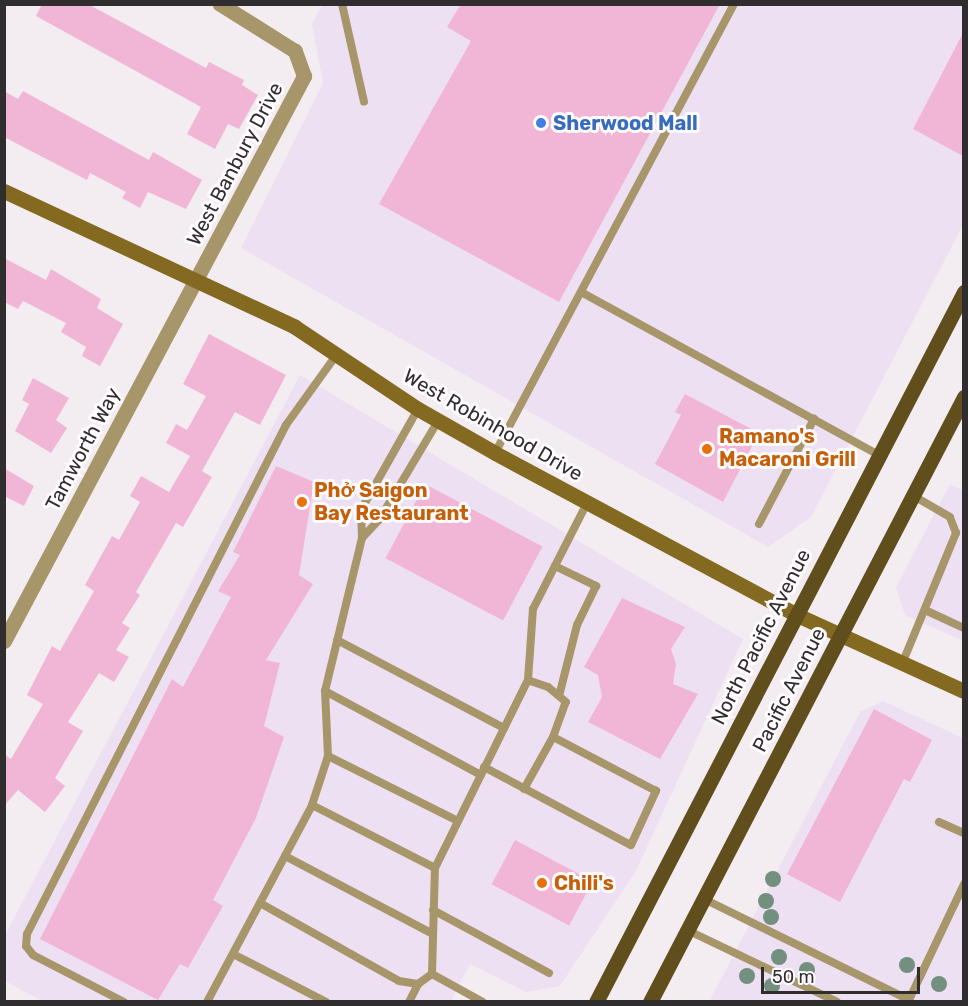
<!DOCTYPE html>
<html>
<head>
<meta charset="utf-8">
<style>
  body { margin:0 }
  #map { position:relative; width:968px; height:1006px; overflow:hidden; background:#f3edf2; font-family:Rubik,sans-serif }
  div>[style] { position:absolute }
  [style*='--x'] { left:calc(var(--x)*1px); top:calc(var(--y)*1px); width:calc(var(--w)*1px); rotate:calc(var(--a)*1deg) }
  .commercial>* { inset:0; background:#eee0f3 }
  .building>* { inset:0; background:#f1b6d6; transform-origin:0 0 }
  .lane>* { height:8px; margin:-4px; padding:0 4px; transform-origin:4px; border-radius:4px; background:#a7966a }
  .street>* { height:15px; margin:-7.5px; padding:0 7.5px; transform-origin:7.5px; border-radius:7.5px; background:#a7966a }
  .secondary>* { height:15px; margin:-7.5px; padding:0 7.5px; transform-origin:7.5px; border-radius:7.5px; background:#846a21 }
  .primary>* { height:15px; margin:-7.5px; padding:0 7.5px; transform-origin:7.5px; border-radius:7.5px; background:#604e1c }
  .trees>* { width:16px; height:16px; margin:-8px; border-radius:50%; background:#72907d }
  .dots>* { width:16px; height:16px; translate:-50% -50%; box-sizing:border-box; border:3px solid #fffbfe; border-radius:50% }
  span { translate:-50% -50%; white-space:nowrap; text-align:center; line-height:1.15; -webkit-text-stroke:6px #fffbfe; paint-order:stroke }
  .shop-label { font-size:20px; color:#366cbe; font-weight:700 }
  .left { translate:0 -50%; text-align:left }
  .street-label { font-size:20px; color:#2f2d2e }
  .food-label { font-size:20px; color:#c56008; font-weight:700 }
  .frame { position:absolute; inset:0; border:6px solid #2f2d2e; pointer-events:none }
  .scale { position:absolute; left:761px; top:967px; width:159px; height:27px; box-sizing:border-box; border:3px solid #2f2d2e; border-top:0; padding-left:8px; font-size:18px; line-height:21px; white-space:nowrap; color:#2f2d2e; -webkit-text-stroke:4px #fffbfe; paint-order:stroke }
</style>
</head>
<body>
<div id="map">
  <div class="commercial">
    <i style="clip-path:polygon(322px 5px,963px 5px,963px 225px,811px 517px,768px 547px,241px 248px,323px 83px,312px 24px)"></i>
    <i style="clip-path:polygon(300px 375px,743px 639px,636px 871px,560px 986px,526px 992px,470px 964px,452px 999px,456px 1001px,42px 1001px,5px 981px,4px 937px)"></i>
    <i style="clip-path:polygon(950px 484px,963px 490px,963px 641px,905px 615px,896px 587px)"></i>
    <i style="clip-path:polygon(883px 701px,963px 738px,963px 1001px,709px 1002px,860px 712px)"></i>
  </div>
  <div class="building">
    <i style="clip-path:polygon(42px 4px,88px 4px,206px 68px,209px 62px,244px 80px,242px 85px,258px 95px,239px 129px,228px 124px,215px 149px,187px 134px,201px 107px,36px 16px)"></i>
    <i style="clip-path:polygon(461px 4px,720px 4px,559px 302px,379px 204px,471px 41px,447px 27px)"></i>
    <i style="clip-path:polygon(963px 33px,963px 156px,913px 129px)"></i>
    <i style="clip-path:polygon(4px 91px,18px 99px,23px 91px,149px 160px,153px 152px,202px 180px,186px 209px,148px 192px,140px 208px,122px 198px,126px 192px,90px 173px,87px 180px,4px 137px)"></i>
    <i style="clip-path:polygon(4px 258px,46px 280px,51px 269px,101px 299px,97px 308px,123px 324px,100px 366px,82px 356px,86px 347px,61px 332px,66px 323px,23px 301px,18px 309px,4px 302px)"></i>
    <i style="clip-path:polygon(209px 334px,286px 375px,260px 425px,235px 412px,202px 471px,212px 477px,183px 527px,176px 523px,136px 592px,140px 595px,122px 623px,130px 628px,116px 650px,129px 657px,114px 682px,99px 673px,68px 722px,83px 731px,55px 778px,65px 786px,45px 812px,18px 790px,4px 806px,4px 754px,11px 759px,43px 704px,27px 695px,52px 646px,60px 651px,94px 591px,85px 585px,112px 536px,119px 540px,140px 502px,130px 496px,141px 476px,169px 492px,190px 456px,166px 443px,176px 424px,187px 430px,206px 396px,183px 384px)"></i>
    <i style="clip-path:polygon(33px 378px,69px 398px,56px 420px,67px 428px,51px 453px,15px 431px,29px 404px,22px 400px)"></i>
    <i style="clip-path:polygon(685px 394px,759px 433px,723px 502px,655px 464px,681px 415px,675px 412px)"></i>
    <i style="clip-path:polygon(276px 466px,314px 482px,299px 575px,313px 584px,266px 660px,280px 663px,264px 726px,284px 737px,256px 818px,213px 900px,223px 906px,188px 968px,180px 964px,158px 1000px,40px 939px,172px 679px,183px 687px,231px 597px,218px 591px,240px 555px,233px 552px)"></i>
    <i style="clip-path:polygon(4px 468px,34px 486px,24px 506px,4px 496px)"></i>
    <i style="left:425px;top:484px;width:133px;height:84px;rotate:28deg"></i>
    <i style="clip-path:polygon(622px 598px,685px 627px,671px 649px,676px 664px,673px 684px,698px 694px,660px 759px,588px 722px,602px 697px,598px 675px,584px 667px)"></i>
    <i style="clip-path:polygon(874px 709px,932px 740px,910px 782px,904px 779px,840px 902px,787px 874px)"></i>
    <i style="left:515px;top:840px;width:88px;height:50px;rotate:28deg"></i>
  </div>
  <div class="lane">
    <i style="--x:342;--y:4;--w:100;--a:77.3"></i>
    <i style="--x:581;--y:292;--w:340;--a:28.7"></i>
    <i style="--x:495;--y:453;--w:509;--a:-61.97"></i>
    <i style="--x:759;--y:524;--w:119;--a:-62.4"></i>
    <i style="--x:362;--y:538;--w:25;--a:-47"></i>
    <i style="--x:379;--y:520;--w:115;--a:-59.2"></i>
    <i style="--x:555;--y:566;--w:46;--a:26"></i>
    <i style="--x:596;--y:586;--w:43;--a:116"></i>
    <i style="--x:577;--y:625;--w:73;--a:104.2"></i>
    <i style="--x:925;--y:610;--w:43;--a:24.8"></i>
    <i style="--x:337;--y:640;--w:189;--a:27.8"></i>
    <i style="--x:902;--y:664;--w:142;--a:-67.6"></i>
    <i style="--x:956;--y:533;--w:17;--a:-111"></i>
    <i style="--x:950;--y:517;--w:44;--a:-149.9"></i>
    <i style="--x:325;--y:691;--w:177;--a:28.3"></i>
    <i style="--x:328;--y:756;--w:145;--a:26.6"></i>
    <i style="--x:484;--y:767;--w:166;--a:28"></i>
    <i style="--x:631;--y:845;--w:60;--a:-65.2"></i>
    <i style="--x:656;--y:791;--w:116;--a:-152.3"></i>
    <i style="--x:553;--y:737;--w:37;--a:-70"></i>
    <i style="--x:566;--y:702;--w:23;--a:-140"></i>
    <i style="--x:548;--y:687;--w:21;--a:-161"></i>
    <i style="--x:524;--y:789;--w:60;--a:-60.9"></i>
    <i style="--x:312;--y:805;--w:138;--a:27.1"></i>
    <i style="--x:939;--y:822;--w:27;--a:24"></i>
    <i style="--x:285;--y:856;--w:167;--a:27.8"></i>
    <i style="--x:704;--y:899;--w:229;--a:26.2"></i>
    <i style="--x:260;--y:903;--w:159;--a:29.3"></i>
    <i style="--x:399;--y:981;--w:19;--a:9"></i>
    <i style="--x:418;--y:984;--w:17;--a:-36"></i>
    <i style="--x:433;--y:910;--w:132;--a:28.5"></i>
    <i style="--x:687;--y:930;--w:166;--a:25.6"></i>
    <i style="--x:233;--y:954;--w:105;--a:27.3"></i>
    <i style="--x:432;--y:974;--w:106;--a:-88.4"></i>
    <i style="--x:435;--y:868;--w:210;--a:-63.7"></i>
    <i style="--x:528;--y:680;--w:71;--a:-86"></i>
    <i style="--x:533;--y:609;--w:119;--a:-63"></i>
    <i style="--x:432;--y:974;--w:58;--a:28.8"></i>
    <i style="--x:124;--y:1002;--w:102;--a:-152.7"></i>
    <i style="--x:33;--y:955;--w:11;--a:-128"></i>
    <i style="--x:26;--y:946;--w:12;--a:-85"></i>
    <i style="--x:27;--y:934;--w:571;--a:-63.03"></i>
    <i style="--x:286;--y:425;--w:87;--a:-54.3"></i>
    <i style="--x:207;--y:1002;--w:223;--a:-61.9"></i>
    <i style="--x:312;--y:805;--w:52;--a:-71.9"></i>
    <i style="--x:328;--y:756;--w:65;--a:-92.6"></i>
    <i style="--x:325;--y:691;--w:157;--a:-76.4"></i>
    <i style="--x:362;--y:538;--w:28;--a:-92"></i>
    <i style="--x:361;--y:510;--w:116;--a:-60.6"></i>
    <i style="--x:409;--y:1002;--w:20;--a:-63"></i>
    <i style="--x:908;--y:1002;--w:131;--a:-64.6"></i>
  </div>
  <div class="street">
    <i style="--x:4;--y:641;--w:640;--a:-62.03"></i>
    <i style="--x:304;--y:76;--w:27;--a:-110"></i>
    <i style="--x:295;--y:51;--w:89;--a:-147.9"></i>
  </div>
  <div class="secondary">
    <i style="--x:4;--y:191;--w:321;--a:25"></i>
    <i style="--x:295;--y:327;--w:148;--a:33.7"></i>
    <i style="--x:418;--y:409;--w:89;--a:29.7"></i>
    <i style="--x:495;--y:453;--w:343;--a:28.2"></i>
    <i style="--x:797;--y:615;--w:183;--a:24.5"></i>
  </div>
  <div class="primary">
    <i style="--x:596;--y:1002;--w:800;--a:-62.6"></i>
    <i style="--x:650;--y:1002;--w:682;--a:-62.57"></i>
  </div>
  <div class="trees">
    <i style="left:773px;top:879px"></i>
    <i style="left:766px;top:901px"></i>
    <i style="left:771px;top:917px"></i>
    <i style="left:779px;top:957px"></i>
    <i style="left:907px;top:965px"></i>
    <i style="left:807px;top:970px"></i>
    <i style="left:747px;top:976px"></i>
    <i style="left:939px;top:984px"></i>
    <i style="left:772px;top:986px"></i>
  </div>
  <div class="dots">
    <i style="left:541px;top:123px;background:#3f7fe0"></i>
    <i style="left:707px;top:449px;background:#e8710a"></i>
    <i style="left:302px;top:502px;background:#e8710a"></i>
    <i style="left:542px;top:883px;background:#e8710a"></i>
  </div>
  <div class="shop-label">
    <span class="left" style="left:553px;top:123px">Sherwood Mall</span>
  </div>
  <div class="street-label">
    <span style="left:235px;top:164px;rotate:-62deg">West Banbury Drive</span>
    <span style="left:493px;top:425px;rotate:30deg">West Robinhood Drive</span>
    <span style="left:83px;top:449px;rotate:-62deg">Tamworth Way</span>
    <span style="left:761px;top:637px;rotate:-63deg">North Pacific Avenue</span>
    <span style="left:789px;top:690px;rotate:-63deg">Pacific Avenue</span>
  </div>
  <div class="food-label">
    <span class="left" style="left:719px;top:448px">Ramano's<br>Macaroni Grill</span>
    <span class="left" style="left:314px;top:502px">Phở Saigon<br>Bay Restaurant</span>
    <span class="left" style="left:554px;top:883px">Chili's</span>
  </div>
  <div class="frame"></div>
  <div class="scale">50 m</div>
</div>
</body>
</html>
